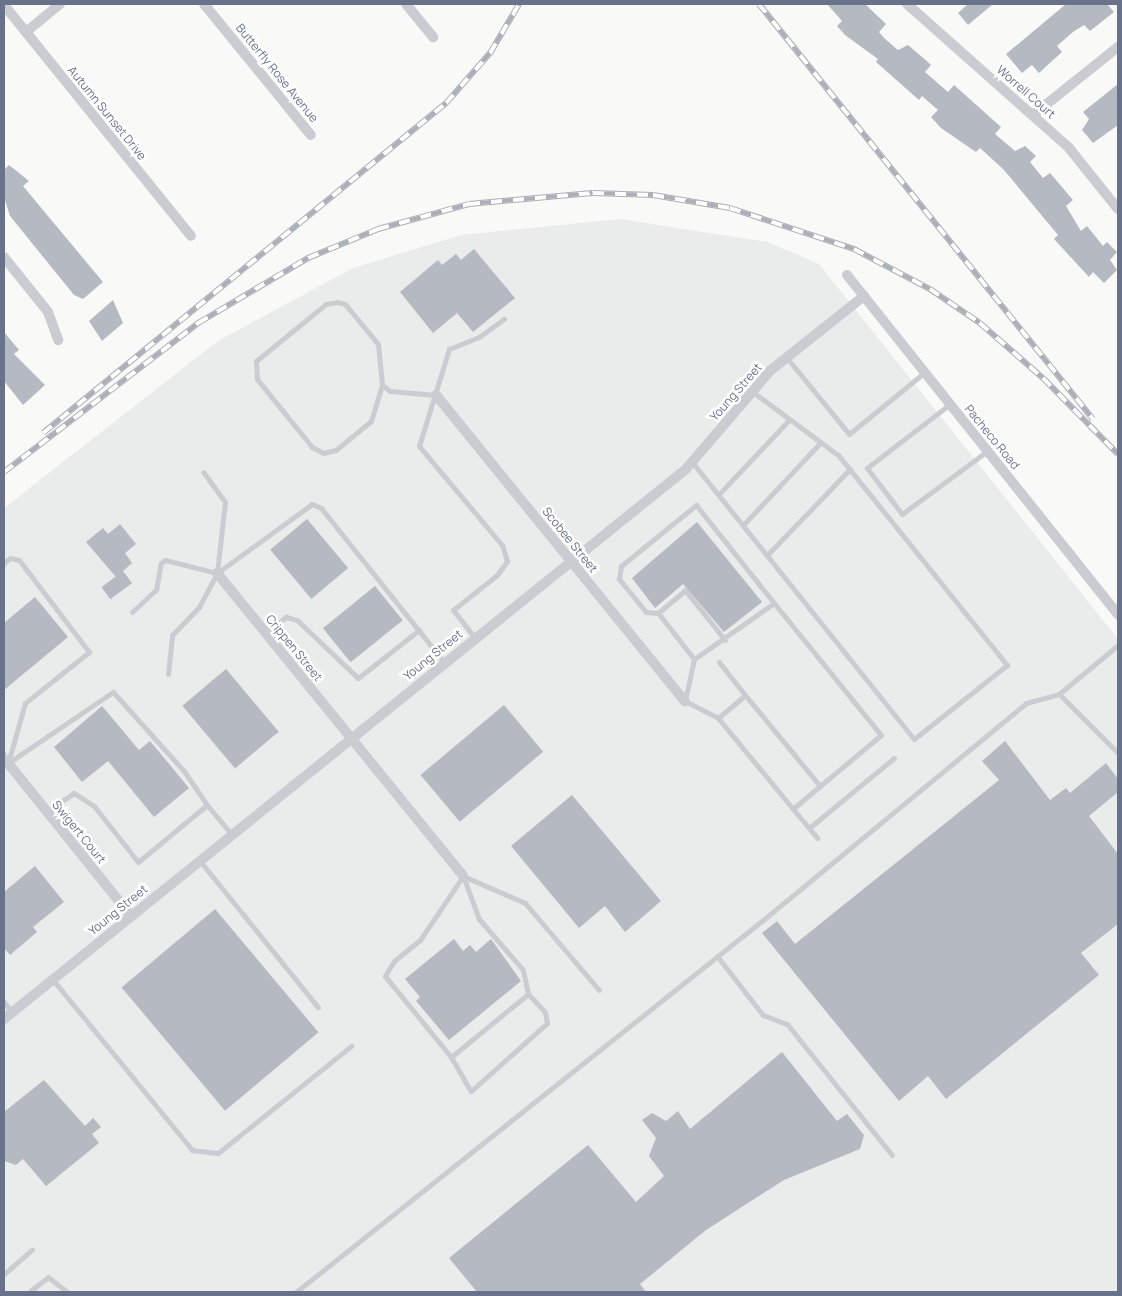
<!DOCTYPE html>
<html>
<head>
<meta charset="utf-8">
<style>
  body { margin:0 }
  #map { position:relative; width:1122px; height:1296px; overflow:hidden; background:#f9faf7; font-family:Manrope,sans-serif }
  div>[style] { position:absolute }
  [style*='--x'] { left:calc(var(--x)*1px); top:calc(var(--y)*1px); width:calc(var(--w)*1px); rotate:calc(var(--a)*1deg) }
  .built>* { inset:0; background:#eaebeb }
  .building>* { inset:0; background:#b5b9c2; transform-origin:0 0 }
  .lane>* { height:5px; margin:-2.5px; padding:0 2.5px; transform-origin:2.5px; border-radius:2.5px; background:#caccd1 }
  .street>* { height:10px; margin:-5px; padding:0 5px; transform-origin:5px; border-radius:5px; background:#caccd1 }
  .rail>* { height:5.5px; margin-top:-2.75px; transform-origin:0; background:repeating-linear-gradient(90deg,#fff 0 11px,#acafb7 0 22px); box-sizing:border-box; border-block:1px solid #acafb7 }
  span { translate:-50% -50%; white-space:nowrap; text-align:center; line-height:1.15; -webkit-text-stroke:5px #fff; paint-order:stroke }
  .street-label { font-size:12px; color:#68728a }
  .frame { position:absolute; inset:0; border:5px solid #68728a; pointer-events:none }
</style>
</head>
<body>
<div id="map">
  <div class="built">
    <i style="clip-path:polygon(620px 219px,768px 242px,819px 264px,1118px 639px,1118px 1292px,4px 1292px,4px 508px,218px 341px,353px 268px,461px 235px)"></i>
  </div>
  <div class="building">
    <i style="clip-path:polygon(827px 4px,865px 4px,886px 24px,879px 32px,884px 38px,898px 50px,908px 45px,921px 56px,931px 65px,925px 72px,948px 92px,954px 85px,1001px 127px,995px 134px,1015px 151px,1025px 146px,1036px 156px,1030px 162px,1043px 178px,1050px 173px,1073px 200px,1066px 206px,1081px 231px,1087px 226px,1103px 246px,1107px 242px,1117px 252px,1110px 260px,1117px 270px,1104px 283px,1093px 272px,1089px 277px,1054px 239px,1058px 235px,1004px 170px,980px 148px,976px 152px,941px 128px,931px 117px,938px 110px,922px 96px,919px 100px,876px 62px,878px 59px,845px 35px,837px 26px,842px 21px)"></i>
    <i style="clip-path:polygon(968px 4px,993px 4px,968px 25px,958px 13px)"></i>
    <i style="clip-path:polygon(1066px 4px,1107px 4px,1114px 12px,1090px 31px,1084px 25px,1073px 32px,1057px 46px,1062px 52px,1039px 73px,1032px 65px,1022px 73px,1006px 54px)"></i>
    <i style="clip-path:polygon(1118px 84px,1118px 125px,1093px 143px,1082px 130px,1089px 119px,1083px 112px)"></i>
    <i style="clip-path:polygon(9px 165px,29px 181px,23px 186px,103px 282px,83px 299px,74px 295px,10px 216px,4px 197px,4px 170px)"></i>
    <i style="clip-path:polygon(474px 249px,515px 298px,473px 332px,457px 313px,433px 333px,400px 292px,438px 260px,442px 265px,456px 254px,461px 260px)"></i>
    <i style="clip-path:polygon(113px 300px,123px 323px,102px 341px,89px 321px)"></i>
    <i style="clip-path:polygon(4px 332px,19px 350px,14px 354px,45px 385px,23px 405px,4px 381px)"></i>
    <i style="left:307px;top:519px;width:64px;height:48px;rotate:50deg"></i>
    <i style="clip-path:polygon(697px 522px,762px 602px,724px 632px,683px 584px,655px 608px,632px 578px)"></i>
    <i style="clip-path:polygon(120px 524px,136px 544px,125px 553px,132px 563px,116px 577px,86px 542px,103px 528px,108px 534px)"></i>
    <i style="left:123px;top:571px;width:15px;height:27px;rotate:53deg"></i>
    <i style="left:375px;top:586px;width:44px;height:67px;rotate:51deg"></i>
    <i style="clip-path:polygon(35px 597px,68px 637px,4px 690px,4px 623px)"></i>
    <i style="left:226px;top:669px;width:82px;height:57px;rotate:50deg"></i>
    <i style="left:504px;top:705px;width:61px;height:109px;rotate:50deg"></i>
    <i style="clip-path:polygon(102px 706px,139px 750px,150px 741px,189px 788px,154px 817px,108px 761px,82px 782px,54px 747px)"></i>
    <i style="clip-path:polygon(1005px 741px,1050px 800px,1066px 788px,1070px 793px,1106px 763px,1118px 779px,1118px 792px,1089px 816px,1118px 854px,1118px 924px,1081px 953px,1099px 975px,946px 1099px,928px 1076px,899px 1101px,762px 933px,777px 921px,795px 944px,999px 780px,982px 761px)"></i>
    <i style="clip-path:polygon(572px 795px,661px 901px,625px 932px,605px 906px,579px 928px,511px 846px)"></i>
    <i style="clip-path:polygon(35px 866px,64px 902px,33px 927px,37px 932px,10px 955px,4px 948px,4px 892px)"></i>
    <i style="left:215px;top:909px;width:161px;height:122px;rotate:50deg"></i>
    <i style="clip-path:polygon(454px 939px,463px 951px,470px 945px,476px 952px,491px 939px,521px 981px,449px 1040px,416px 1001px,420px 997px,405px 979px)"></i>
    <i style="clip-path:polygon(782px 1052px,837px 1121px,847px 1114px,864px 1135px,860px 1149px,784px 1180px,706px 1230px,640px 1284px,646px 1292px,477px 1292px,449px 1258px,588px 1145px,636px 1202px,664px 1176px,649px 1156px,656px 1138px,642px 1120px,652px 1113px,666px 1121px,678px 1111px,690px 1129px)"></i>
    <i style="clip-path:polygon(44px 1080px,85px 1126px,93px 1118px,101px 1127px,92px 1134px,99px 1143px,46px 1186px,23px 1159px,16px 1165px,4px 1161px,4px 1112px)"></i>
  </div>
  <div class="lane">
    <i style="--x:787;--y:358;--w:98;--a:50.8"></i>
    <i style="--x:849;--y:434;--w:98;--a:-39.2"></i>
    <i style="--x:382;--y:385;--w:38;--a:107"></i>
    <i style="--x:371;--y:421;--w:45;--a:140.4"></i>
    <i style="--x:336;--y:450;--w:13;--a:167"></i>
    <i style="--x:323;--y:453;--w:13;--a:-151"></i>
    <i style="--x:312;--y:447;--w:87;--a:-129"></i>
    <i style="--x:257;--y:379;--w:18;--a:-93"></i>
    <i style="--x:256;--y:361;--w:90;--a:-39.2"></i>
    <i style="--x:326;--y:304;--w:11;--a:-10"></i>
    <i style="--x:337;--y:302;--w:8;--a:14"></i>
    <i style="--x:345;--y:304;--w:52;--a:50.5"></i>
    <i style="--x:378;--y:344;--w:41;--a:84.4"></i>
    <i style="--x:382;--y:385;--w:10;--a:37"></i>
    <i style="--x:390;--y:391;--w:46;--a:5"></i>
    <i style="--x:950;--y:404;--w:105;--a:142.4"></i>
    <i style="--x:867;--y:468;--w:58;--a:52.7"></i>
    <i style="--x:902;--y:514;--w:106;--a:-36.5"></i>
    <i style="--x:692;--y:462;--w:355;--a:51.3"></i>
    <i style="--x:914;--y:739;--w:119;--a:-38.5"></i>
    <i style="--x:1007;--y:665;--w:270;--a:-128.8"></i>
    <i style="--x:838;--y:455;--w:106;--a:-143.5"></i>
    <i style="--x:719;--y:494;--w:100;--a:-46.6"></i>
    <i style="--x:744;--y:524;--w:111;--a:-46.8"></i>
    <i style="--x:769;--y:553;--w:117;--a:-46"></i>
    <i style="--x:4;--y:563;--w:8;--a:-40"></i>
    <i style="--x:10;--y:558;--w:9;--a:13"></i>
    <i style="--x:19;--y:560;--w:116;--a:52.7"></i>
    <i style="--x:89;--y:652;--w:82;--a:141.4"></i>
    <i style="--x:25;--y:703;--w:62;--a:105.8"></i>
    <i style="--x:774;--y:603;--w:170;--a:51"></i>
    <i style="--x:881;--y:735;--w:80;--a:140.1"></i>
    <i style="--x:132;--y:612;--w:33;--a:-43"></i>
    <i style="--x:156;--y:590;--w:27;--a:-80"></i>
    <i style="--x:161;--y:563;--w:5;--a:-37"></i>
    <i style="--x:165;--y:560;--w:54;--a:14"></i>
    <i style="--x:217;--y:573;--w:117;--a:-36"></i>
    <i style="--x:312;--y:504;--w:10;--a:24"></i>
    <i style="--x:321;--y:508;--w:197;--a:51.4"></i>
    <i style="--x:658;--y:613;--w:35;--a:-40"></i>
    <i style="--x:685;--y:590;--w:64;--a:51.3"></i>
    <i style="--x:266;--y:633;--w:26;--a:-39"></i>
    <i style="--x:286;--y:617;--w:11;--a:15"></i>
    <i style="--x:297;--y:620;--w:84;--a:43.6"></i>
    <i style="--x:358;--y:678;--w:78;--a:-38.2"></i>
    <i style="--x:475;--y:638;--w:36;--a:-128"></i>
    <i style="--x:453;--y:610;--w:56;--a:-38.5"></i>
    <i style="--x:497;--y:575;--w:17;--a:-54"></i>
    <i style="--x:507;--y:561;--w:17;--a:-107"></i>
    <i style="--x:502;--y:545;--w:129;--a:-130"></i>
    <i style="--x:419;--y:446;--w:102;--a:-72.8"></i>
    <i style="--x:449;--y:349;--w:32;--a:-22"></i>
    <i style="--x:479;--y:337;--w:31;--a:-36"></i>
    <i style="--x:1118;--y:645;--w:77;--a:140.3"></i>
    <i style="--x:1059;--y:694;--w:83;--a:45"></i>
    <i style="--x:694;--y:659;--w:58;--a:-128"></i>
    <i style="--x:658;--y:613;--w:12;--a:-175"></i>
    <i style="--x:646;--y:612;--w:43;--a:-129.3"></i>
    <i style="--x:619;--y:579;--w:13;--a:-81"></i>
    <i style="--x:621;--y:566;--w:97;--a:-39.1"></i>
    <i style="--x:696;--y:505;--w:125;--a:51.5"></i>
    <i style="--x:774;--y:603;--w:98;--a:145"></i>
    <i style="--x:694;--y:659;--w:43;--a:102.1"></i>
    <i style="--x:685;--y:701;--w:37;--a:27"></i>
    <i style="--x:718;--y:718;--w:35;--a:-40"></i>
    <i style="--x:745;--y:695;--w:118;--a:50.5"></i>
    <i style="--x:820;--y:786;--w:35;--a:140"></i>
    <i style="--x:793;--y:809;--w:118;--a:-129.5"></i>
    <i style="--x:719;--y:662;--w:42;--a:51.8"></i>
    <i style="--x:168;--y:674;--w:39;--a:-84"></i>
    <i style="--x:172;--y:635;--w:39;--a:-46"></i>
    <i style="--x:199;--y:607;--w:38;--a:-62"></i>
    <i style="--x:217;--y:573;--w:71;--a:-83.6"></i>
    <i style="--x:225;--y:502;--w:37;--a:-126"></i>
    <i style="--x:4;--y:754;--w:9;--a:72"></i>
    <i style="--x:8;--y:763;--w:127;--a:-34.1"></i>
    <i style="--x:113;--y:692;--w:106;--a:48.1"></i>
    <i style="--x:184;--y:771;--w:41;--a:55.9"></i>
    <i style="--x:793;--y:809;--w:38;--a:50"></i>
    <i style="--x:47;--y:811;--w:32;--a:-34"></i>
    <i style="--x:74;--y:793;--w:24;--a:33"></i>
    <i style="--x:94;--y:806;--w:71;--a:51.8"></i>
    <i style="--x:138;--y:862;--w:89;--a:-39.6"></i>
    <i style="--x:207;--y:805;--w:39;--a:50"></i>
    <i style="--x:809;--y:828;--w:110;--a:-39.5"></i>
    <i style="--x:200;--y:861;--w:188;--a:51.1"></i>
    <i style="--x:463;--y:876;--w:46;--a:69.6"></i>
    <i style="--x:479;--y:919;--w:67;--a:49.2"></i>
    <i style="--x:523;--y:970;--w:25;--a:78"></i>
    <i style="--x:528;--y:994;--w:99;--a:140.7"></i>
    <i style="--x:451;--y:1057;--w:104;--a:-129.2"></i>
    <i style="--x:385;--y:976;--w:17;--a:-59"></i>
    <i style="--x:394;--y:961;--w:33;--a:-39"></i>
    <i style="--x:420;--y:940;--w:77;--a:-56.1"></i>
    <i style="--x:463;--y:876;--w:68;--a:23.5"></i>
    <i style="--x:525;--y:903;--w:114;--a:49.6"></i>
    <i style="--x:717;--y:956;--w:75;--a:52.1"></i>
    <i style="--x:763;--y:1015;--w:26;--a:21"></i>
    <i style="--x:787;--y:1024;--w:168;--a:51.3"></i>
    <i style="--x:53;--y:980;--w:220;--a:50.7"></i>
    <i style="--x:192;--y:1150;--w:26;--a:7"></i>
    <i style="--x:218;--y:1153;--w:171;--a:-38.8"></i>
    <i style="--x:4;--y:1002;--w:14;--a:54"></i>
    <i style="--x:451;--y:1057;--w:39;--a:60"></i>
    <i style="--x:471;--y:1091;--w:102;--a:-41.8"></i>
    <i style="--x:547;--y:1023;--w:11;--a:-100"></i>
    <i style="--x:545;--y:1012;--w:25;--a:-133"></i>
    <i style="--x:4;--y:1274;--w:37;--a:-41"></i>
    <i style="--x:29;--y:1292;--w:24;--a:-38"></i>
    <i style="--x:48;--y:1277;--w:24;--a:38"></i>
    <i style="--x:296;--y:1292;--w:597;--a:-38.54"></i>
    <i style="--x:763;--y:920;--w:341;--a:-39.5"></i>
    <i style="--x:1026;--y:703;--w:34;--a:-15"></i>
  </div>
  <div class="street">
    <i style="--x:204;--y:4;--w:169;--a:50.8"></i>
    <i style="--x:406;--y:4;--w:43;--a:50.7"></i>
    <i style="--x:907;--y:4;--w:217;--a:41.6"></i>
    <i style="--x:1069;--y:148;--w:78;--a:51.2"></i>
    <i style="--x:4;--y:5;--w:297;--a:51"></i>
    <i style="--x:26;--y:32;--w:44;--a:-39.5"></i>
    <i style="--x:1033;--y:115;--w:109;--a:-38.7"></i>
    <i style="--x:4;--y:257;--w:70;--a:51.3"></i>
    <i style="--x:48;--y:312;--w:30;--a:70"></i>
    <i style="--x:847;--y:275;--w:435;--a:51.4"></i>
    <i style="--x:436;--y:395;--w:395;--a:50.9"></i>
    <i style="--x:217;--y:573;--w:390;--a:50.9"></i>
    <i style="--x:8;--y:763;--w:196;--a:51.2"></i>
    <i style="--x:4;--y:1019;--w:876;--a:-38.88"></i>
    <i style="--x:686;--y:469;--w:130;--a:-49.4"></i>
    <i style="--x:771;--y:370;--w:119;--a:-38.5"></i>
  </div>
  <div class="rail">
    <i style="--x:759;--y:4;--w:533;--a:51.17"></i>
    <i style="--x:43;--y:433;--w:521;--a:-39.31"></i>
    <i style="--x:446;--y:103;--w:67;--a:-48.7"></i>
    <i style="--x:490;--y:53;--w:57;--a:-59.4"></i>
    <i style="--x:4;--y:472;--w:245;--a:-37.5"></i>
    <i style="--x:198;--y:323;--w:128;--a:-30.6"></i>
    <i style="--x:308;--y:258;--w:76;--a:-22.5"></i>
    <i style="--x:378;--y:229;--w:94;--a:-15.4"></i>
    <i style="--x:469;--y:204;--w:124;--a:-5.1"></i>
    <i style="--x:593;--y:193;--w:60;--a:1.9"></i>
    <i style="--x:653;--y:195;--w:78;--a:9.6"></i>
    <i style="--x:730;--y:208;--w:131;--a:18.3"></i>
    <i style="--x:854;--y:249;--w:86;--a:27.8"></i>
    <i style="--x:930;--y:289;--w:60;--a:34.2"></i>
    <i style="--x:980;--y:323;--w:84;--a:41.1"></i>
    <i style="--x:1043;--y:378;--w:107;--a:45.4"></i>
  </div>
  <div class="street-label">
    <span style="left:277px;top:73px;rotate:51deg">Butterfly Rose Avenue</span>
    <span style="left:1026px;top:92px;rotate:41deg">Worrell Court</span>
    <span style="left:107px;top:113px;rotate:51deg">Autumn Sunset Drive</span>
    <span style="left:736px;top:392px;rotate:-49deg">Young Street</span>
    <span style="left:992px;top:437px;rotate:51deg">Pacheco Road</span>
    <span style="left:570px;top:540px;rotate:51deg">Scobee Street</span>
    <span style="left:294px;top:648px;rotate:51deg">Crippen Street</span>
    <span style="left:433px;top:655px;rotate:-39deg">Young Street</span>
    <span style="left:79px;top:832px;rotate:51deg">Swigert Court</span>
    <span style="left:118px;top:910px;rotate:-39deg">Young Street</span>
  </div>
  <div class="frame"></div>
</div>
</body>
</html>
